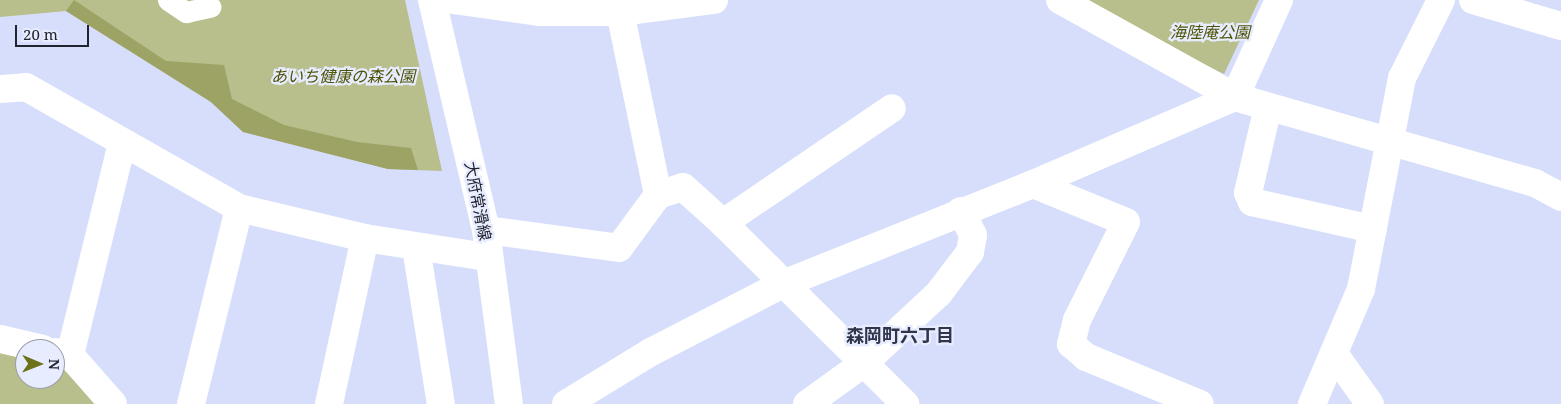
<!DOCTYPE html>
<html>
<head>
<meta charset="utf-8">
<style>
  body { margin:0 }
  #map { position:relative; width:1561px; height:404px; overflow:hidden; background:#d6defb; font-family:"Noto Serif","Noto Sans JP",serif }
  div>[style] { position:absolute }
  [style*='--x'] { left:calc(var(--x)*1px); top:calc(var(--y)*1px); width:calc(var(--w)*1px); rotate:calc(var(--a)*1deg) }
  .green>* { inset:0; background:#b8be8c }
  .forest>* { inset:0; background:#9da364 }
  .pedestrian>* { height:21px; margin:-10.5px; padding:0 10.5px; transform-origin:10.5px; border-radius:10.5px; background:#fff }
  .minor>* { height:28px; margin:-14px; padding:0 14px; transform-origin:14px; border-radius:14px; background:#fff }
  .secondary>* { height:28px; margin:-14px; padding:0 14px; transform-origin:14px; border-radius:14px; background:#fff }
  span { translate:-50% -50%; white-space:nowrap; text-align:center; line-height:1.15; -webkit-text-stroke:4.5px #e7ecfe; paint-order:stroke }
  .park-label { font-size:16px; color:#4f5407; font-style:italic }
  .street-label { font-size:16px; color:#21232e }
  .neighbourhood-label { font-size:18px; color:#30354c; font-weight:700 }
  .north { position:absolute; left:15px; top:339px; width:50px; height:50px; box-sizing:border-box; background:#e7ecfe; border:1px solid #989cab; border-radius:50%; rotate:91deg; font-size:14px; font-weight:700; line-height:20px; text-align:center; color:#21232e }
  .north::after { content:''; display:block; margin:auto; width:18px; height:22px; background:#6c7219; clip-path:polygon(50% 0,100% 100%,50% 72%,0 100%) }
  .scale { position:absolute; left:15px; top:25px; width:74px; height:22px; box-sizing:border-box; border:2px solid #21232e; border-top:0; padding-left:6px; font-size:15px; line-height:18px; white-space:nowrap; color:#21232e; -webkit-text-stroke:4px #e7ecfe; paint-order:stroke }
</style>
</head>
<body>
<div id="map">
  <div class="green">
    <i style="clip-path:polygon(0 0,405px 0,442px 171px,388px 169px,243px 132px,211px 102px,66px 11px,0 17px)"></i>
    <i style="clip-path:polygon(1072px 0,1259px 0,1224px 74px)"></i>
    <i style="clip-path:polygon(0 339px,25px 349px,25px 379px,55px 379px,55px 352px,113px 404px,0 404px)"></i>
  </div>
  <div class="forest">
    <i style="clip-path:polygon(74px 0,166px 61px,224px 65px,232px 99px,284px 125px,357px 142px,411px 148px,418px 170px,388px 169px,243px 132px,211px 102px,66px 11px)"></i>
  </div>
  <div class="pedestrian">
    <i style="--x:168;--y:0;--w:22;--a:34"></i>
    <i style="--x:186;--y:12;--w:25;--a:-12"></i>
  </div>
  <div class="minor">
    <i style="--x:453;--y:0;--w:87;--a:7.9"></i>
    <i style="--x:539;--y:12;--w:81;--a:0"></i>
    <i style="--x:620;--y:12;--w:95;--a:-7.3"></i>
    <i style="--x:1060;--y:0;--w:200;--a:29"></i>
    <i style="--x:1235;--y:97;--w:312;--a:16"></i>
    <i style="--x:1535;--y:183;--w:30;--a:28"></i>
    <i style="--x:1473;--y:0;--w:92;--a:16.5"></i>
    <i style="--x:0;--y:89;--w:26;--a:-4"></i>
    <i style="--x:26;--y:87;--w:245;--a:29.6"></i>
    <i style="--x:239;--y:208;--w:130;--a:13.4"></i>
    <i style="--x:365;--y:238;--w:123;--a:8.9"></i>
    <i style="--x:1268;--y:107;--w:88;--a:103.1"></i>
    <i style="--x:1248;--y:193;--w:10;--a:66"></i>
    <i style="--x:1252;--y:202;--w:124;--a:12.6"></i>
    <i style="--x:1033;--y:184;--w:100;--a:22.2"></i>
    <i style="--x:1126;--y:222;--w:110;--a:116.6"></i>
    <i style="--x:1077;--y:320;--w:25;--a:104"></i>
    <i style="--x:1071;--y:344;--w:20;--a:41"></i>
    <i style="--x:1086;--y:357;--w:123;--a:22.4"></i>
    <i style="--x:658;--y:195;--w:26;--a:-18"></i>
    <i style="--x:683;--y:187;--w:54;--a:42"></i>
    <i style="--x:723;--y:223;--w:257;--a:44.8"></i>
    <i style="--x:723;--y:223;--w:204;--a:-34.2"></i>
    <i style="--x:486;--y:230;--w:134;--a:7.7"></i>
    <i style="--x:619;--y:248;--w:66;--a:-53.7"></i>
    <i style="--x:658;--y:195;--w:187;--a:-101.7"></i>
    <i style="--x:416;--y:247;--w:159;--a:81"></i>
    <i style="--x:0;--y:339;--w:44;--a:13.1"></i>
    <i style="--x:55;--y:352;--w:15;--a:11"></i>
    <i style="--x:70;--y:355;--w:65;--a:48.7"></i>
    <i style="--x:70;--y:355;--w:218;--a:-76.2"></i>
    <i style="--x:1335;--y:355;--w:60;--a:54.5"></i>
    <i style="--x:191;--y:404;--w:202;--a:-76.2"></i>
    <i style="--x:329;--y:404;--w:170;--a:-77.8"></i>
    <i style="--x:566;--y:404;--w:100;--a:-31.5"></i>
    <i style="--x:651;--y:352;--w:148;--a:-27.3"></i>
    <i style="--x:783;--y:284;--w:269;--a:-21.8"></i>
    <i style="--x:1033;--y:184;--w:220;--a:-23.3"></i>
    <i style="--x:1235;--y:97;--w:107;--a:-65.6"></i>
    <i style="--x:807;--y:404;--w:70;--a:-35.7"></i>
    <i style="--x:864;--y:363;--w:103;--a:-43"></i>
    <i style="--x:939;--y:293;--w:51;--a:-52.9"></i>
    <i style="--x:970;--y:252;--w:17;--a:-80"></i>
    <i style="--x:973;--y:235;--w:27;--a:-117"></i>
    <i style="--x:1312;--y:404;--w:125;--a:-66.9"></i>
    <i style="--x:1361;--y:289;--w:215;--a:-79"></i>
    <i style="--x:1402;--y:78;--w:87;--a:-63.4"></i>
  </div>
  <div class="secondary">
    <i style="--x:432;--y:0;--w:236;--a:76.8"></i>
    <i style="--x:486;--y:230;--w:176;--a:82.5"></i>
  </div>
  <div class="park-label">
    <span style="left:1210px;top:32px">海陸庵公園</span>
    <span style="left:343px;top:76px">あいち健康の森公園</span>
  </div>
  <div class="street-label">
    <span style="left:478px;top:201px;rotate:79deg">大府常滑線</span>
  </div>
  <div class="neighbourhood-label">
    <span style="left:900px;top:335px">森岡町六丁目</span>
  </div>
  <div class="north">N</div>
  <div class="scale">20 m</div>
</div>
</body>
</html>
